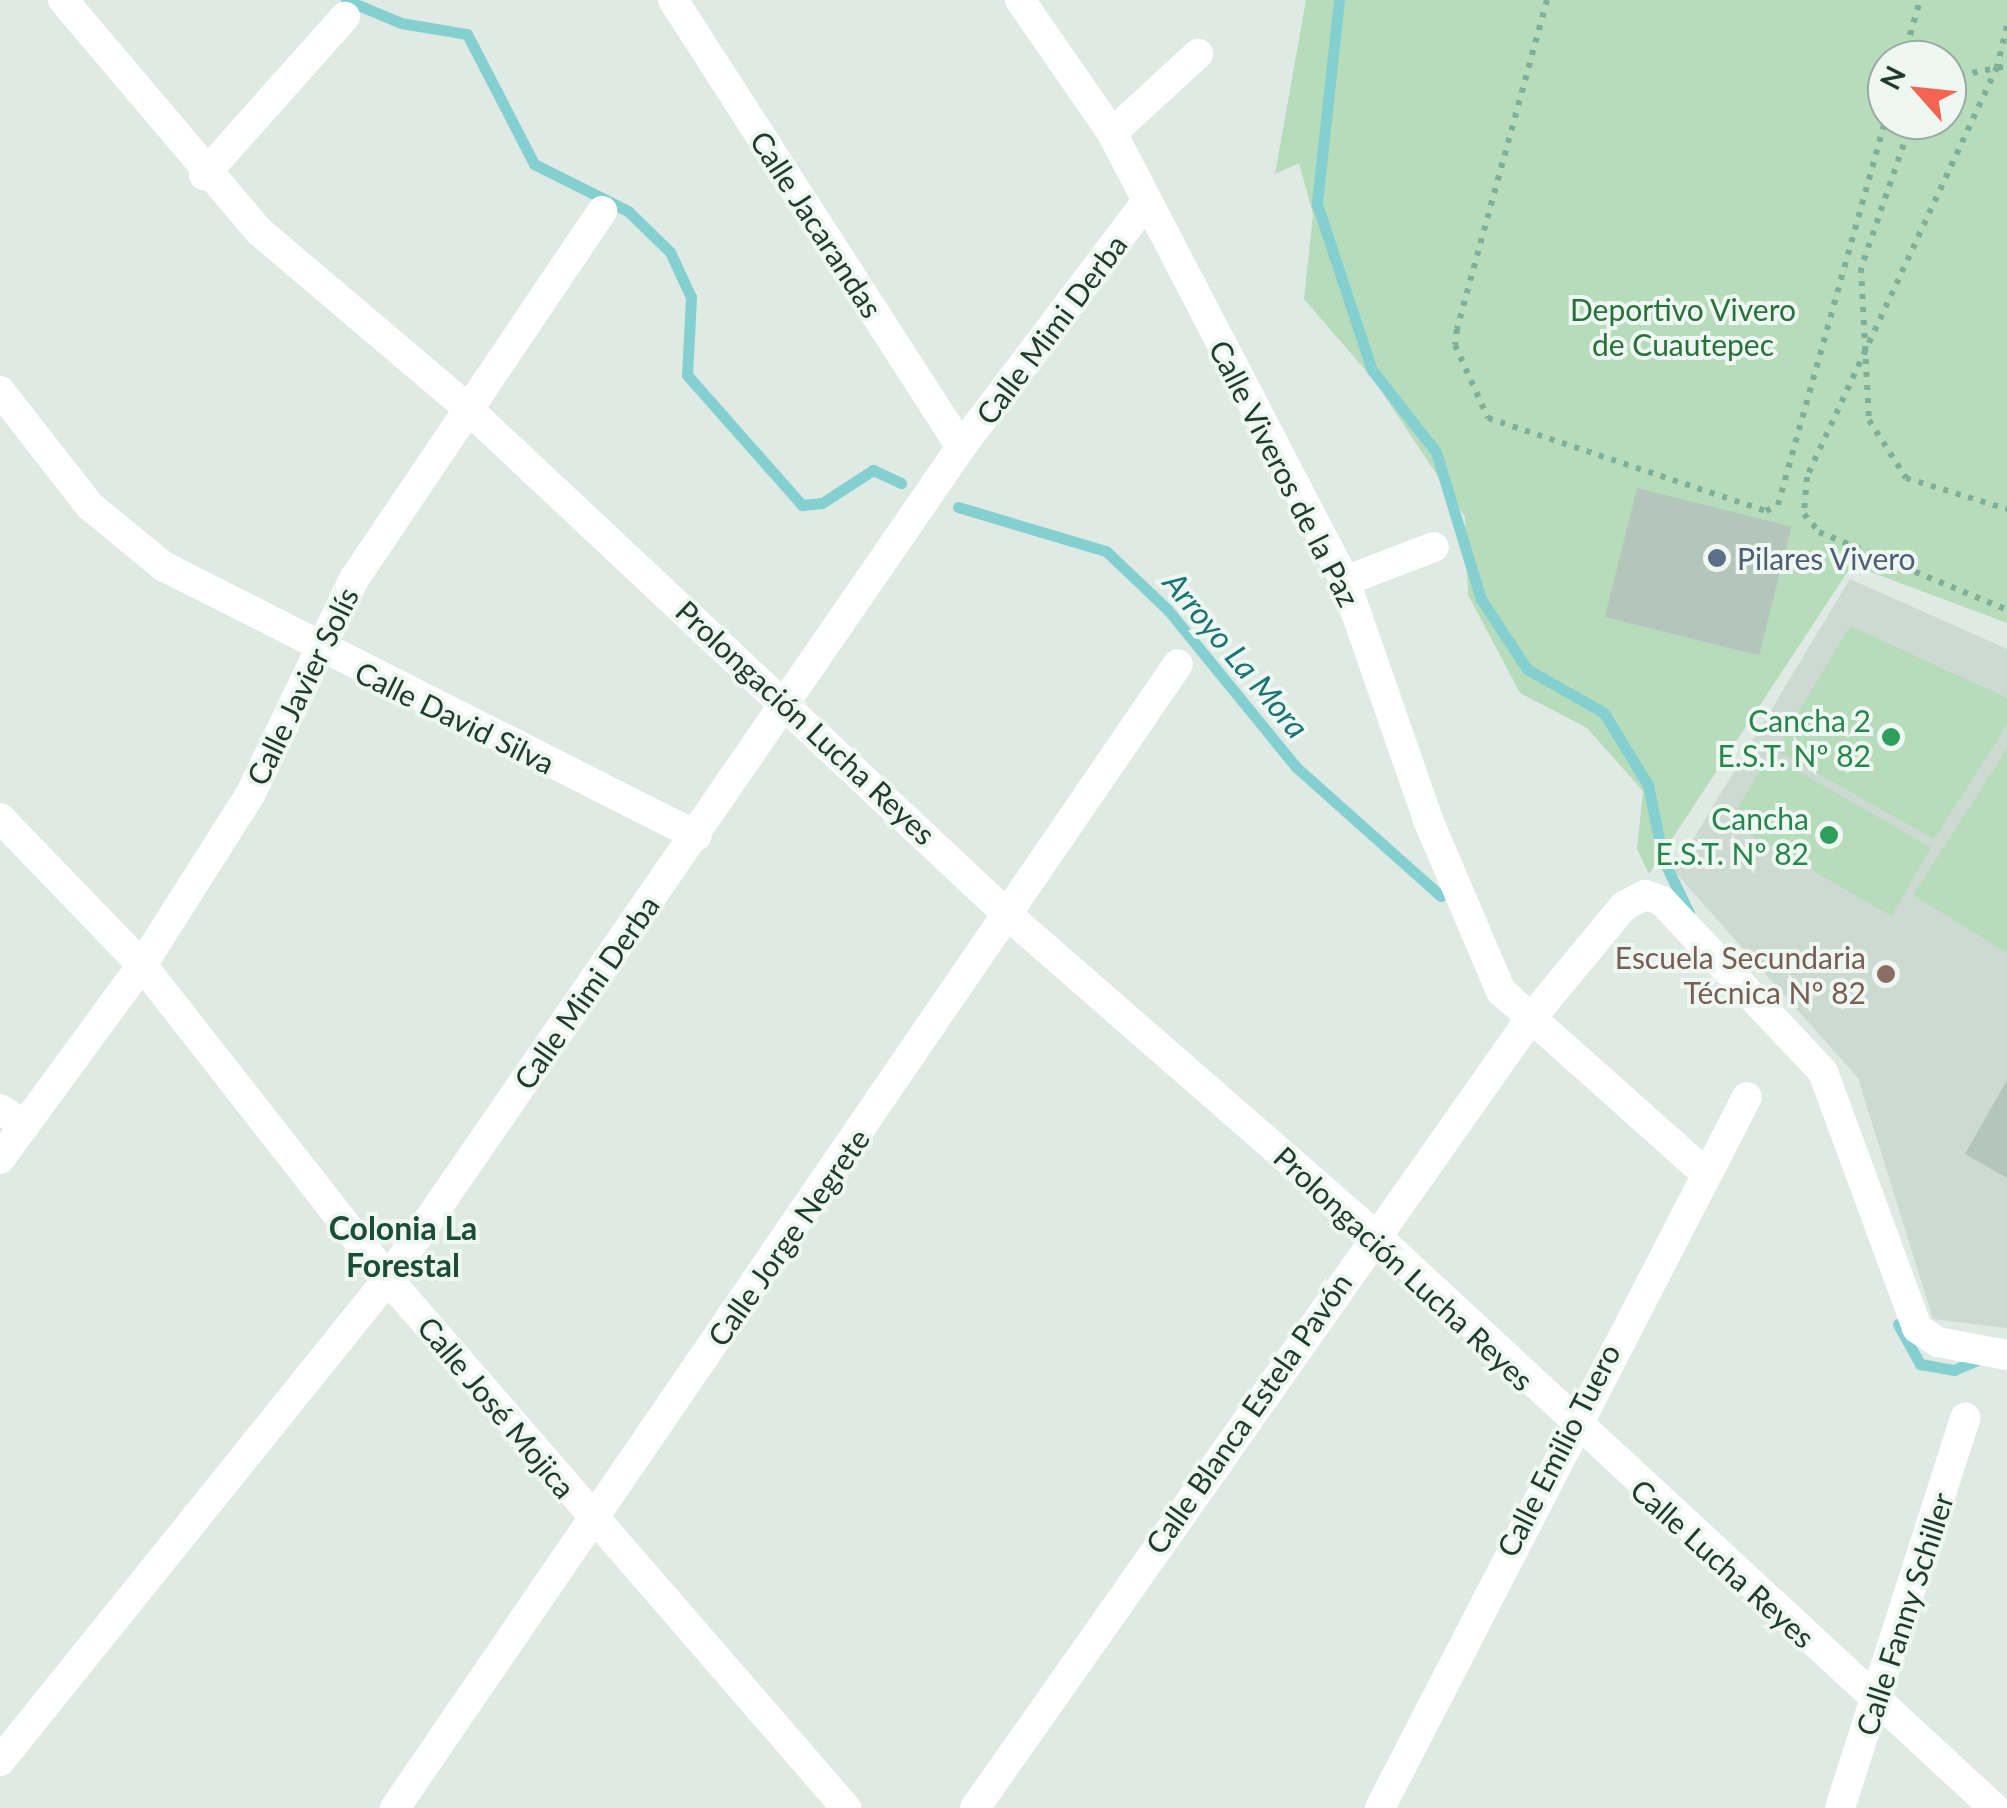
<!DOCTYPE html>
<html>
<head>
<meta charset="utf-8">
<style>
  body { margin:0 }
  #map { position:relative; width:2007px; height:1808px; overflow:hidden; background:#deeae3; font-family:Lato,sans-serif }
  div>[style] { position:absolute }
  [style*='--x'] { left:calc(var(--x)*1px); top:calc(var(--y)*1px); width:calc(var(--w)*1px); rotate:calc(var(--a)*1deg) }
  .built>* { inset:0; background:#ccdad2 }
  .green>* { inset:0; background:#b6dcbb; transform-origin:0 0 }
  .stream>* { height:11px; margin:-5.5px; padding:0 5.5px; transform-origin:5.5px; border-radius:5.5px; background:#84d0d1 }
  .building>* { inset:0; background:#b4c5bc; transform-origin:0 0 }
  .path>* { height:6px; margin-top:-3px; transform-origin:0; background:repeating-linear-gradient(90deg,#7eaf98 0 5px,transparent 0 13px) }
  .minor>* { height:30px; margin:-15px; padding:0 15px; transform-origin:15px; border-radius:15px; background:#fff }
  .dots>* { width:28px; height:28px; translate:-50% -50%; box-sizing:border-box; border:5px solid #eef7f1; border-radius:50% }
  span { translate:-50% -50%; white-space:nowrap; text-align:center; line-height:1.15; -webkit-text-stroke:8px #eef7f1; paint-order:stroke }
  .street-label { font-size:30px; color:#1f3a2f }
  .park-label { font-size:30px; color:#29713b }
  .service-label { font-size:30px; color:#4e5e75 }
  .left { translate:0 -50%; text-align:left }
  .leisure-label { font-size:30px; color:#27864d }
  .right { translate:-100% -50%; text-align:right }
  .education-label { font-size:30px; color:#785e54 }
  .water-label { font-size:32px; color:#197476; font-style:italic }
  .neighbourhood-label { font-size:32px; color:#1b4c39; font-weight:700 }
  .north { position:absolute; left:1867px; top:40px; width:100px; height:100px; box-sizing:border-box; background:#eef7f1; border:2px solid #9baba3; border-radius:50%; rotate:297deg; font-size:28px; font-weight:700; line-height:40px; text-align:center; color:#1f3a2f }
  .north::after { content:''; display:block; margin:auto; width:35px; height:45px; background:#f56352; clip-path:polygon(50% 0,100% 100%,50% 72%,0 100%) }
</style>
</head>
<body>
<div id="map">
  <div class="built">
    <i style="clip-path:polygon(1850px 579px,2007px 649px,2007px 1328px,1933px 1319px,1858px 1078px,1674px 871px)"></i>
  </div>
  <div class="green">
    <i style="clip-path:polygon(evenodd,1306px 0,2007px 0,2007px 623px,1852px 565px,1649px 874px,1637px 849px,1643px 791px,1587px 728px,1520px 693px,1468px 595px,1465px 517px,1374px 380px,1304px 299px,1313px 214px,1299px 163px,1275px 174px,1306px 0,1887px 60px,1947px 60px,1947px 120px,1887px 120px,1887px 60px)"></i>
    <i style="clip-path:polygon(1850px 626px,2007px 698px,2007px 725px,1934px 839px,1776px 750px)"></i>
    <i style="clip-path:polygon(2007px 749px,2007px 951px,2006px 952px,1913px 895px)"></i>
    <i style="left:1769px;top:754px;width:187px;height:79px;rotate:30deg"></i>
  </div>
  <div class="stream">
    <i style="--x:346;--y:0;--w:60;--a:22.7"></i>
    <i style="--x:401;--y:23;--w:67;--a:9.5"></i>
    <i style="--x:467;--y:34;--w:146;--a:62.7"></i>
    <i style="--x:534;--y:164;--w:105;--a:26.6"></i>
    <i style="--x:628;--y:211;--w:59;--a:44.3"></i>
    <i style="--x:670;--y:252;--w:50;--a:65"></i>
    <i style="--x:691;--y:297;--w:78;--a:92.9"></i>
    <i style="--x:687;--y:375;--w:174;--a:48.5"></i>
    <i style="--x:802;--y:505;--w:20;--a:-6"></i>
    <i style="--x:822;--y:503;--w:61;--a:-32.9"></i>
    <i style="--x:873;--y:470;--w:31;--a:25"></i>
    <i style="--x:1339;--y:0;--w:205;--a:96.2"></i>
    <i style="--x:1317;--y:204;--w:175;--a:71.7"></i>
    <i style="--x:1372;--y:370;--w:104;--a:52"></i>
    <i style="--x:1436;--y:452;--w:154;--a:73"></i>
    <i style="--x:1481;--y:599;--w:84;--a:56.7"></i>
    <i style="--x:1527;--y:669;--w:89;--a:29.7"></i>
    <i style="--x:1604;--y:713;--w:84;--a:58.6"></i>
    <i style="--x:1648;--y:785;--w:76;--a:78.5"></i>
    <i style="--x:1663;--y:859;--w:60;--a:64.3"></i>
    <i style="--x:958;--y:507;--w:154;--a:16.6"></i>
    <i style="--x:1106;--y:551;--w:86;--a:43.6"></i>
    <i style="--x:1168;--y:610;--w:203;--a:50.8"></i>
    <i style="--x:1296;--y:767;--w:194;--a:41.7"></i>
    <i style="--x:1898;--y:1324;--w:46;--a:61.2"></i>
    <i style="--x:1920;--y:1364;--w:35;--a:10"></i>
    <i style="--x:1954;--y:1370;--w:30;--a:-23"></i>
  </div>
  <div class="building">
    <i style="left:1637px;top:488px;width:159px;height:133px;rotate:14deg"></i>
    <i style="clip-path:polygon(2007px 1080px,2007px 1178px,1965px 1154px)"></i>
  </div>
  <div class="path">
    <i style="--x:1547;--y:0;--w:341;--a:105.3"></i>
    <i style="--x:1457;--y:329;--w:16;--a:97"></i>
    <i style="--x:1455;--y:345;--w:80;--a:65.7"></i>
    <i style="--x:1488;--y:418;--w:293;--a:18.5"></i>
    <i style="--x:1766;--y:511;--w:13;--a:-27"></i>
    <i style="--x:1778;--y:505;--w:405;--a:-74.4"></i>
    <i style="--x:2007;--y:26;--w:42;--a:103.7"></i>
    <i style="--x:1997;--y:67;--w:452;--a:114.9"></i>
    <i style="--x:1807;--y:477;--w:37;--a:95"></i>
    <i style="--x:1804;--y:514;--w:23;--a:50"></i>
    <i style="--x:1819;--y:532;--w:204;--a:22.5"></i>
    <i style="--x:1903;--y:60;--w:62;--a:-74.2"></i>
    <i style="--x:1947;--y:78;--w:61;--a:-11.3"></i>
    <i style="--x:1912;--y:120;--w:157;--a:109"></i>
    <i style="--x:1861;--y:268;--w:152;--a:87"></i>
    <i style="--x:1869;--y:420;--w:69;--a:57.5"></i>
    <i style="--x:1906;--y:478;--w:106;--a:17.1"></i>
  </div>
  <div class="minor">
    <i style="--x:63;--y:0;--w:304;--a:49.7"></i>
    <i style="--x:260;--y:232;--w:270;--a:40.3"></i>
    <i style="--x:466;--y:407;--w:744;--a:43.15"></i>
    <i style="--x:1009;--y:916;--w:484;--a:41.1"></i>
    <i style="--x:1374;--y:1234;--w:845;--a:42.79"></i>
    <i style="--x:673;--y:0;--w:532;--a:57.21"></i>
    <i style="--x:1020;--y:0;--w:162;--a:55.3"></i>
    <i style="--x:1112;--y:133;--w:505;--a:62.52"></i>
    <i style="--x:1345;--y:581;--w:253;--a:70.8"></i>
    <i style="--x:1428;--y:820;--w:186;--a:66.9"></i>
    <i style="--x:1501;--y:991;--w:272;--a:41.7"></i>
    <i style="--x:1112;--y:133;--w:117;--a:-42.6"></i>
    <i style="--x:204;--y:175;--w:212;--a:-48.3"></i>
    <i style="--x:0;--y:391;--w:146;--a:52"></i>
    <i style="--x:90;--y:506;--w:94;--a:39.4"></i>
    <i style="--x:163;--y:566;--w:598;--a:26.82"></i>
    <i style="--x:1345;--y:581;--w:95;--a:-20.9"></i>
    <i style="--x:0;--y:818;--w:204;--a:46"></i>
    <i style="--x:142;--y:965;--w:399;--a:51.9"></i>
    <i style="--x:388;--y:1279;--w:700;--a:49.11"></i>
    <i style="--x:0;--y:1109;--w:30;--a:34"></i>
    <i style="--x:0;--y:1159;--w:240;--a:-53.8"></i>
    <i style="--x:142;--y:965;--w:201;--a:-57.6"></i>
    <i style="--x:250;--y:795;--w:240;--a:-64.3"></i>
    <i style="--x:354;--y:579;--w:444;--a:-56"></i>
    <i style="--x:0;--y:1761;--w:619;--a:-51.17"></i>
    <i style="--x:388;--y:1279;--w:1010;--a:-55.44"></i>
    <i style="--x:961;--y:447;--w:307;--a:-52.9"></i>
    <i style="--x:395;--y:1808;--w:1386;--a:-55.61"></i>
    <i style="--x:975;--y:1808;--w:961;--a:-54.87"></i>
    <i style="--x:1528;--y:1022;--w:151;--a:-50.4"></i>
    <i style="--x:1624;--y:906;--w:24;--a:-28"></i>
    <i style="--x:1645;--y:895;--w:18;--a:19"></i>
    <i style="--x:1662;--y:901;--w:235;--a:46.7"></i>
    <i style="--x:1823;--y:1072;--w:273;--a:69.8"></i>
    <i style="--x:1917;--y:1328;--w:25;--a:34"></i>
    <i style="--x:1938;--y:1342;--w:70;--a:10.7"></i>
    <i style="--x:1380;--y:1808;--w:800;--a:-62.7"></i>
    <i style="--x:1840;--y:1808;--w:410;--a:-72.2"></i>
  </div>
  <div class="dots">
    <i style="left:1717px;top:558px;background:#5c6f8a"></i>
    <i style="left:1891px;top:737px;background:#2e9e5b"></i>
    <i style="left:1829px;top:835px;background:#2e9e5b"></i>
    <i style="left:1886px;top:974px;background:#8d6e63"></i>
  </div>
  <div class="street-label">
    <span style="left:817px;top:224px;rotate:57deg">Calle Jacarandas</span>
    <span style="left:1051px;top:329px;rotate:-53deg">Calle Mimi Derba</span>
    <span style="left:1285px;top:473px;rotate:63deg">Calle Viveros de la Paz</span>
    <span style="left:302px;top:686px;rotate:-64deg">Calle Javier Solís</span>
    <span style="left:455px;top:717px;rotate:26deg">Calle David Silva</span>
    <span style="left:806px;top:722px;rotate:43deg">Prolongación Lucha Reyes</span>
    <span style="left:586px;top:992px;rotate:-55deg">Calle Mimi Derba</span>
    <span style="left:788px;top:1237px;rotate:-55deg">Calle Jorge Negrete</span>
    <span style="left:1404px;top:1268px;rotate:43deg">Prolongación Lucha Reyes</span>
    <span style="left:497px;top:1407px;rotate:50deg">Calle José Mojica</span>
    <span style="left:1248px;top:1413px;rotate:-55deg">Calle Blanca Estela Pavón</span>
    <span style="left:1558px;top:1450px;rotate:-63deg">Calle Emilio Tuero</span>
    <span style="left:1723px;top:1563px;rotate:42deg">Calle Lucha Reyes</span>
    <span style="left:1904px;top:1614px;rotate:-72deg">Calle Fanny Schiller</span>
  </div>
  <div class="park-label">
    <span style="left:1683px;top:326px">Deportivo Vivero<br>de Cuautepec</span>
  </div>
  <div class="service-label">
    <span class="left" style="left:1737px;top:558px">Pilares Vivero</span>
  </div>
  <div class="leisure-label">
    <span class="right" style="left:1871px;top:737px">Cancha 2<br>E.S.T. Nº 82</span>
    <span class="right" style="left:1809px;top:835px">Cancha<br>E.S.T. Nº 82</span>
  </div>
  <div class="education-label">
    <span class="right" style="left:1866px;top:974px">Escuela Secundaria<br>Técnica Nº 82</span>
  </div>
  <div class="water-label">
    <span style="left:1236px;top:655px;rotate:50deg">Arroyo La Mora</span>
  </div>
  <div class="neighbourhood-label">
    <span style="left:403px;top:1247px">Colonia La<br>Forestal</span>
  </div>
  <div class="north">N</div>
</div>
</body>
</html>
